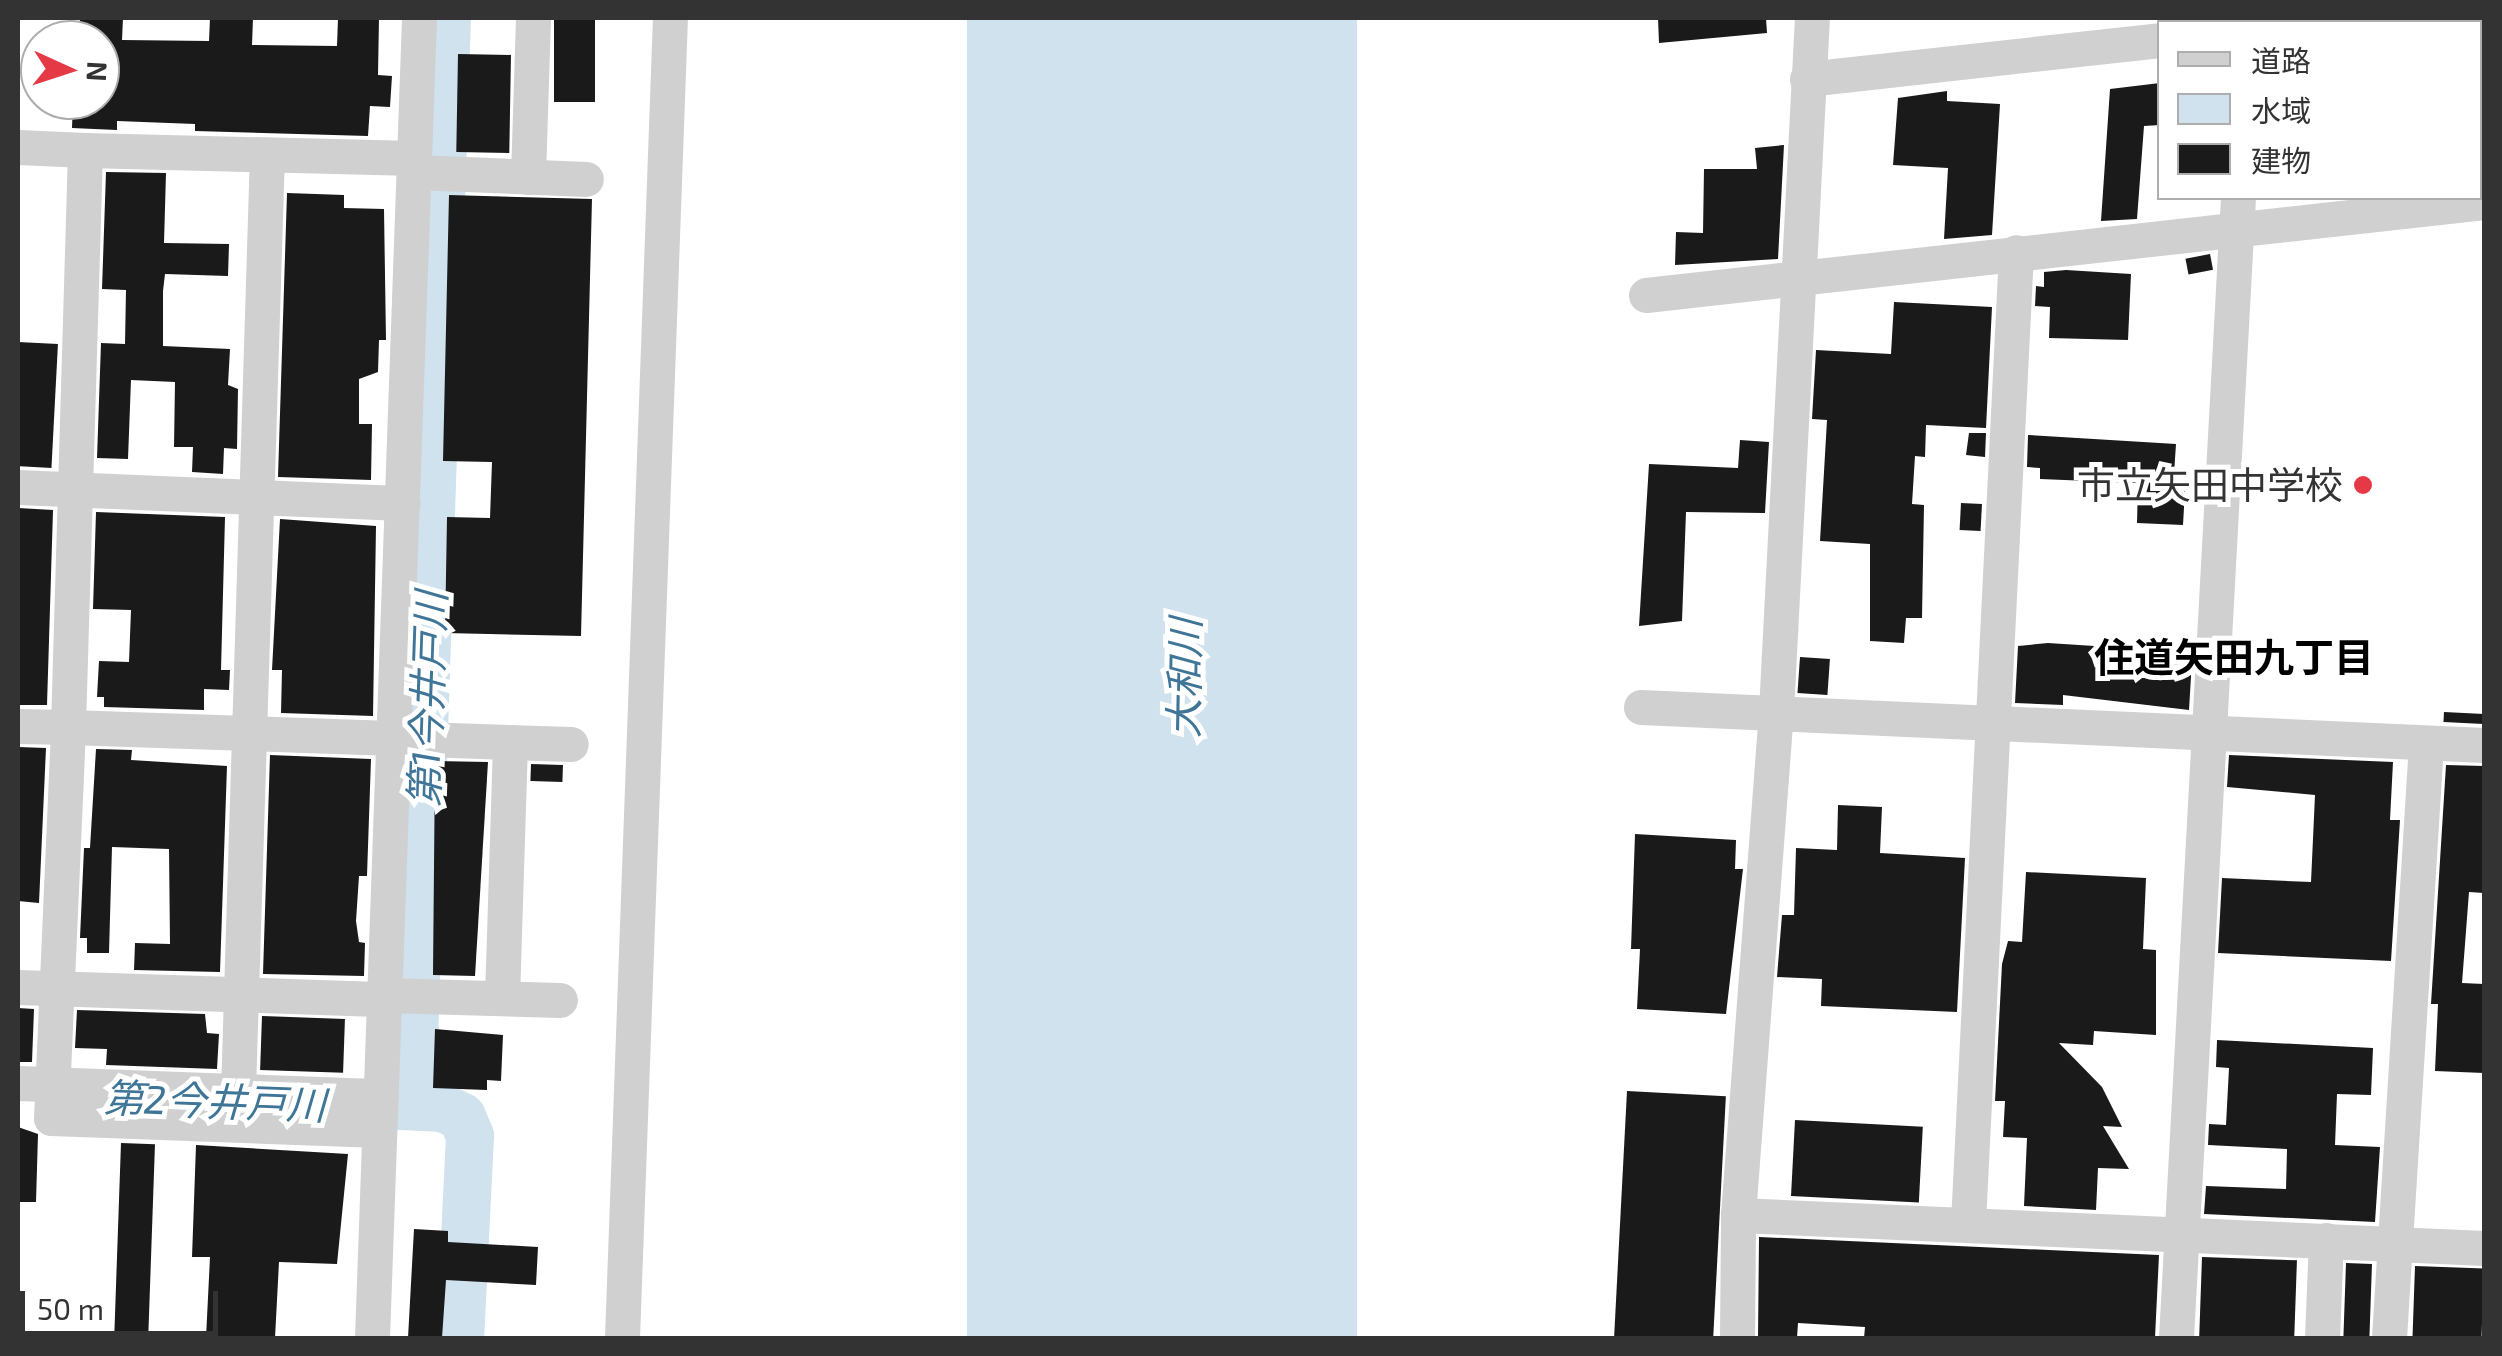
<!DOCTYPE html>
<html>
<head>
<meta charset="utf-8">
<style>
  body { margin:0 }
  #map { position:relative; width:2502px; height:1356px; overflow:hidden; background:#fff; font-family:"Exo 2","Noto Sans JP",sans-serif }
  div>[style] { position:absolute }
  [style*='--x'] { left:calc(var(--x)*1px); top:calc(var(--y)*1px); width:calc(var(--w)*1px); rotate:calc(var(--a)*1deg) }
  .water>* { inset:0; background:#cfe2ee; transform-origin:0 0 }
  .river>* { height:48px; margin:-24px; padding:0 24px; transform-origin:24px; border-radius:24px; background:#cfe2ee }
  .building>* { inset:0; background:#1a1a1a; transform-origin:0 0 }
  .minor>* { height:35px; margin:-17.5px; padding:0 17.5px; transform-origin:17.5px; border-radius:17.5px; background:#d0d0d0 }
  .dots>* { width:28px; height:28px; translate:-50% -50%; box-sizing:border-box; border:5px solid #fff; border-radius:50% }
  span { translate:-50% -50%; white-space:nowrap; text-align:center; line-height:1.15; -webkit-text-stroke:10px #fff; paint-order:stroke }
  .poi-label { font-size:38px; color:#333 }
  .right { translate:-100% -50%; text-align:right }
  .neighbourhood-label { font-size:40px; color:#000; font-weight:700 }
  .water-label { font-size:40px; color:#3f7597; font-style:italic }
  .frame { position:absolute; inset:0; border:20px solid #333; pointer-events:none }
  .legend { position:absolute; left:2157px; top:20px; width:325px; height:180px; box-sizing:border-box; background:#fff; border:2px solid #adadad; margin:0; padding:12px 18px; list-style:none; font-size:30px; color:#333 }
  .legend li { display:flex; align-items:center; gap:20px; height:50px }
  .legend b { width:50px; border:2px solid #adadad }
  .north { position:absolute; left:20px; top:20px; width:100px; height:100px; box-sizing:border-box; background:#fff; border:2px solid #adadad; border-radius:50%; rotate:93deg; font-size:28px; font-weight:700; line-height:40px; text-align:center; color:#333 }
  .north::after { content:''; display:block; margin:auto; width:35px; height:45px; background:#e63946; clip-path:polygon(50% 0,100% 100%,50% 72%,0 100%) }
  .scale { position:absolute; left:20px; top:1291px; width:198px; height:45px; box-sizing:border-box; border:5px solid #333; border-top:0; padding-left:12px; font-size:30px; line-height:35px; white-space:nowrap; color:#333; -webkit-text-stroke:8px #fff; paint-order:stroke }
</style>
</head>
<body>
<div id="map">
  <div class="water">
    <i style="left:967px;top:18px;width:390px;height:1321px"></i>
  </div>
  <div class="river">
    <i style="--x:381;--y:1105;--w:62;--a:2.8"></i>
    <i style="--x:443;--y:1108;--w:21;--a:25"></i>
    <i style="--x:462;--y:1117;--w:21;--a:67"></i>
    <i style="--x:470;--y:1136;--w:202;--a:92.8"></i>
    <i style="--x:412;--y:1106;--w:1089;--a:-88.16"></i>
  </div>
  <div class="building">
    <i style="clip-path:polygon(80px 18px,123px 18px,122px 40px,209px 41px,210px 18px,253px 18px,252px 45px,337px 46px,338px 18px,379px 18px,378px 75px,392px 76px,390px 107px,370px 106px,368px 136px,195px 131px,195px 124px,117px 121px,117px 130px,72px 128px,73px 100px,100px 100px,100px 40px,79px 40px)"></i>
    <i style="left:554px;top:18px;width:41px;height:84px"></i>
    <i style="clip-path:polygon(1658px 18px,1766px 18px,1767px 33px,1659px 43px)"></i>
    <i style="left:458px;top:54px;width:53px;height:98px;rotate:1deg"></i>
    <i style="clip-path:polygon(2160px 83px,2160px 125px,2144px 126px,2137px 219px,2101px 221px,2110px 89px)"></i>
    <i style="clip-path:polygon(1947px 91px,1947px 101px,2000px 104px,1992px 235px,1944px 239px,1948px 168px,1893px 165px,1898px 98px)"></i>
    <i style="clip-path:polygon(1784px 145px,1778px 259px,1675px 265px,1676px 232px,1703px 233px,1704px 169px,1757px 169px,1755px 148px)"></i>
    <i style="clip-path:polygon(106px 172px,166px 173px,164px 243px,229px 244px,228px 276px,165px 274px,163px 291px,163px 346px,230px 349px,228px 385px,238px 389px,237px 449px,224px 448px,223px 474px,192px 472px,193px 447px,174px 447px,175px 382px,131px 380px,128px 459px,97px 458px,101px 343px,125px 344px,126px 290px,102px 289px)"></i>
    <i style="clip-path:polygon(287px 193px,344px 195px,344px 208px,384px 209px,386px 340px,379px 340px,378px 372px,359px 379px,359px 424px,372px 424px,371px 480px,278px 477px)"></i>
    <i style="clip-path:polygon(449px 195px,592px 199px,581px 636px,445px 633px,447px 517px,490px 518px,492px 462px,443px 461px)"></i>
    <i style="left:2210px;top:254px;width:16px;height:25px;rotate:79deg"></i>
    <i style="clip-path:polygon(2066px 270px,2131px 274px,2128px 340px,2049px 338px,2050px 307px,2035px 306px,2036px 286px,2044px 287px,2044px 272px)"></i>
    <i style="clip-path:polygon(1894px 302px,1992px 307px,1986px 428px,1926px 425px,1925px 457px,1915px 456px,1912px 504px,1924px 505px,1922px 618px,1906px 618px,1904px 643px,1870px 641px,1870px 544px,1820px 541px,1827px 420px,1812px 419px,1816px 350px,1891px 354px)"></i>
    <i style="left:18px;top:342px;width:40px;height:124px;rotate:3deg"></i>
    <i style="clip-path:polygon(1969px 433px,1986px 433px,1985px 457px,1966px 455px)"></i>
    <i style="clip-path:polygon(2028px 435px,2176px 444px,2173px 489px,2185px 490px,2183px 525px,2137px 523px,2138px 483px,2040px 479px,2040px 468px,2027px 467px)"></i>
    <i style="clip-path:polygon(1740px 440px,1769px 442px,1765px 513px,1686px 512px,1682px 621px,1639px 626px,1649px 464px,1738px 468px)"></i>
    <i style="left:1961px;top:503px;width:21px;height:27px;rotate:3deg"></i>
    <i style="clip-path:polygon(18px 508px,53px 510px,47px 705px,18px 705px)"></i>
    <i style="clip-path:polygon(96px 512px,225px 517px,221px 670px,230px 670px,229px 690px,204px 689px,204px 710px,104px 707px,104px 697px,97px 697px,99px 661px,129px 662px,131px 610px,93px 609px)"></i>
    <i style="clip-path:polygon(280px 519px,376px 526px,373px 716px,281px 713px,282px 670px,272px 670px)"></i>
    <i style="clip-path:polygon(2048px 643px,2156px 650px,2156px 658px,2192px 660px,2189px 710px,2063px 695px,2063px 705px,2015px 703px,2018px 646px)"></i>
    <i style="left:1800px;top:657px;width:30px;height:36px;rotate:4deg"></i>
    <i style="left:2444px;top:712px;width:40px;height:10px;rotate:3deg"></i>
    <i style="clip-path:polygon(18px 747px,46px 748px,39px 903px,18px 901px)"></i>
    <i style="clip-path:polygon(96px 749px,132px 750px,131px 760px,227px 766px,220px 972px,134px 970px,135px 943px,170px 944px,169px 849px,112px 847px,109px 953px,87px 953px,87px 938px,80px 938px,84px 848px,90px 848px)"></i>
    <i style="clip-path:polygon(270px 755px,371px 759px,367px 876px,359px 876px,356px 921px,359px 942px,365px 943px,364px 976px,263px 974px)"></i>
    <i style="clip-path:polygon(2229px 755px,2393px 762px,2390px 820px,2400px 820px,2391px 961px,2218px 953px,2222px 878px,2311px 882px,2315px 795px,2227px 787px)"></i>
    <i style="clip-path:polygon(435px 761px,488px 762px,475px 976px,433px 975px)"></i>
    <i style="left:531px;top:764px;width:32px;height:17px;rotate:2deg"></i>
    <i style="clip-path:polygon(2446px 765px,2484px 766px,2484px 893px,2469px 892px,2462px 983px,2484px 984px,2484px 1073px,2435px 1071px,2438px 1004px,2431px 1004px)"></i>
    <i style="clip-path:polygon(1838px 805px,1882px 807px,1880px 853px,1965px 858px,1957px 1012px,1821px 1006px,1822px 979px,1777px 977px,1782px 915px,1794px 915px,1796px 848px,1837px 850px)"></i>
    <i style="clip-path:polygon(1635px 834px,1736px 840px,1735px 869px,1743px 869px,1726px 1014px,1637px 1009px,1640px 949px,1631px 949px)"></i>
    <i style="clip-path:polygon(2026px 872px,2146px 878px,2143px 949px,2156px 950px,2156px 1035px,2094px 1031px,2093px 1045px,2059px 1043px,2102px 1087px,2122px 1127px,2103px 1126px,2129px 1169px,2098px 1168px,2096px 1210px,2024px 1206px,2027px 1138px,2003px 1137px,2005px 1101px,1995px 1101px,2002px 964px,2008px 941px,2022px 942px)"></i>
    <i style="clip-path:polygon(18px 1008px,34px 1009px,32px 1062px,18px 1062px)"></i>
    <i style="clip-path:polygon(77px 1010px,205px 1014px,207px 1033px,219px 1034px,217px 1069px,106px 1065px,107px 1049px,75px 1048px)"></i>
    <i style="left:262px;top:1016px;width:83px;height:54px;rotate:2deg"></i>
    <i style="clip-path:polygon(435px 1029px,503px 1035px,501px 1081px,487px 1080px,487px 1090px,433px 1088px)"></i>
    <i style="clip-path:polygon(2217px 1040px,2373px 1048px,2371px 1095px,2337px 1094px,2335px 1145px,2380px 1147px,2375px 1222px,2204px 1214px,2206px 1186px,2286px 1189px,2287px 1149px,2208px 1145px,2209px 1124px,2226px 1125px,2229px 1068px,2216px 1067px)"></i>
    <i style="left:1627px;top:1091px;width:99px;height:247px;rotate:3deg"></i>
    <i style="left:1795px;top:1120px;width:128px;height:76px;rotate:3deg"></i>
    <i style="clip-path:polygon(18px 1127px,38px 1134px,36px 1202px,18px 1202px)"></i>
    <i style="left:121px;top:1143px;width:34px;height:195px;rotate:2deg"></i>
    <i style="clip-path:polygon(196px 1145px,348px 1154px,337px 1264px,279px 1262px,275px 1338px,206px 1338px,210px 1257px,192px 1257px)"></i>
    <i style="clip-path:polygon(414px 1229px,448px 1231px,448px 1242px,538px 1247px,536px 1285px,446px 1280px,442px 1338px,408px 1338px)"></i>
    <i style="clip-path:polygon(1759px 1237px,2159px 1255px,2155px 1338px,1864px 1338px,1865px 1327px,1798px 1323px,1797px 1338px,1758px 1338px)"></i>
    <i style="left:2202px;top:1257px;width:95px;height:81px;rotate:2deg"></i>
    <i style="left:2346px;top:1263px;width:26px;height:75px;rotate:2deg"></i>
    <i style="left:2415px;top:1266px;width:69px;height:71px;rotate:2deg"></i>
  </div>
  <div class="minor">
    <i style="--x:2247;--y:22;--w:4;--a:-90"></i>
    <i style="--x:2320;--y:22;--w:50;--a:-4.6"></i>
    <i style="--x:1807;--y:79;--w:355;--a:-6.3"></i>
    <i style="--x:18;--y:147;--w:67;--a:2.6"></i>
    <i style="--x:85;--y:150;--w:577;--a:91.69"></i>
    <i style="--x:68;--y:727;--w:50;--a:-178.9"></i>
    <i style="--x:85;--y:150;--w:329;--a:1.4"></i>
    <i style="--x:414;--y:172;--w:172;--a:2.3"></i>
    <i style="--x:528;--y:177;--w:159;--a:-88.2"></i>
    <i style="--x:1646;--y:295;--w:843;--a:-6.33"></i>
    <i style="--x:18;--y:487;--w:385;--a:2.4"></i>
    <i style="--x:1641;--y:707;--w:844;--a:2.58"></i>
    <i style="--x:18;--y:987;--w:367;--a:1.9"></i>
    <i style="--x:385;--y:995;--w:175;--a:1.6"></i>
    <i style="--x:502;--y:998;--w:256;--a:-88.2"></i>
    <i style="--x:18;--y:1083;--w:363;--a:2.1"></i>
    <i style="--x:238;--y:1091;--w:937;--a:-88.23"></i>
    <i style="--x:379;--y:1130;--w:328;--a:-177.9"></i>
    <i style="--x:51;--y:1118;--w:391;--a:-87.5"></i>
    <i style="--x:68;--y:727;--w:503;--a:1.94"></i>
    <i style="--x:1738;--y:1215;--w:747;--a:2.53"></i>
    <i style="--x:1968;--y:1223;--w:972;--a:-87.17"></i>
    <i style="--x:372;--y:1338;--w:1321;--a:-87.96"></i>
    <i style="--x:622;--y:1338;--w:1321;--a:-87.92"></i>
    <i style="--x:1737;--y:1338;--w:123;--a:-89.5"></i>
    <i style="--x:1738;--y:1215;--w:505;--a:-85.69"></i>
    <i style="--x:1776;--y:711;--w:694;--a:-87.03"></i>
    <i style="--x:2176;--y:1338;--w:1142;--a:-86.89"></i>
    <i style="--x:2322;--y:1338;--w:98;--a:-87.7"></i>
    <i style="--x:2389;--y:1338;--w:596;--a:-86.44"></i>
  </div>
  <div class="dots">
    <i style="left:2363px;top:485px;background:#e63946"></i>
  </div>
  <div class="poi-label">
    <span class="right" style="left:2343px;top:485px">市立矢田中学校</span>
  </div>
  <div class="neighbourhood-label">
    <span style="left:2234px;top:656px">住道矢田九丁目</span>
  </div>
  <div class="water-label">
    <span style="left:1183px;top:678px;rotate:-89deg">大和川</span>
    <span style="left:426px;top:699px;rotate:-88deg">第1今井戸川</span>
    <span style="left:215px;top:1100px;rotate:2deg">第2今井戸川</span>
  </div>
  <div class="frame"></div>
  <ul class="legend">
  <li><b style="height:12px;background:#d0d0d0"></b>道路</li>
  <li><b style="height:28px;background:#cfe2ee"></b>水域</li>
  <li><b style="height:28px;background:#1a1a1a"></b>建物</li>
  </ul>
  <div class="north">N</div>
  <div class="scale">50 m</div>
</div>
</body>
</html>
